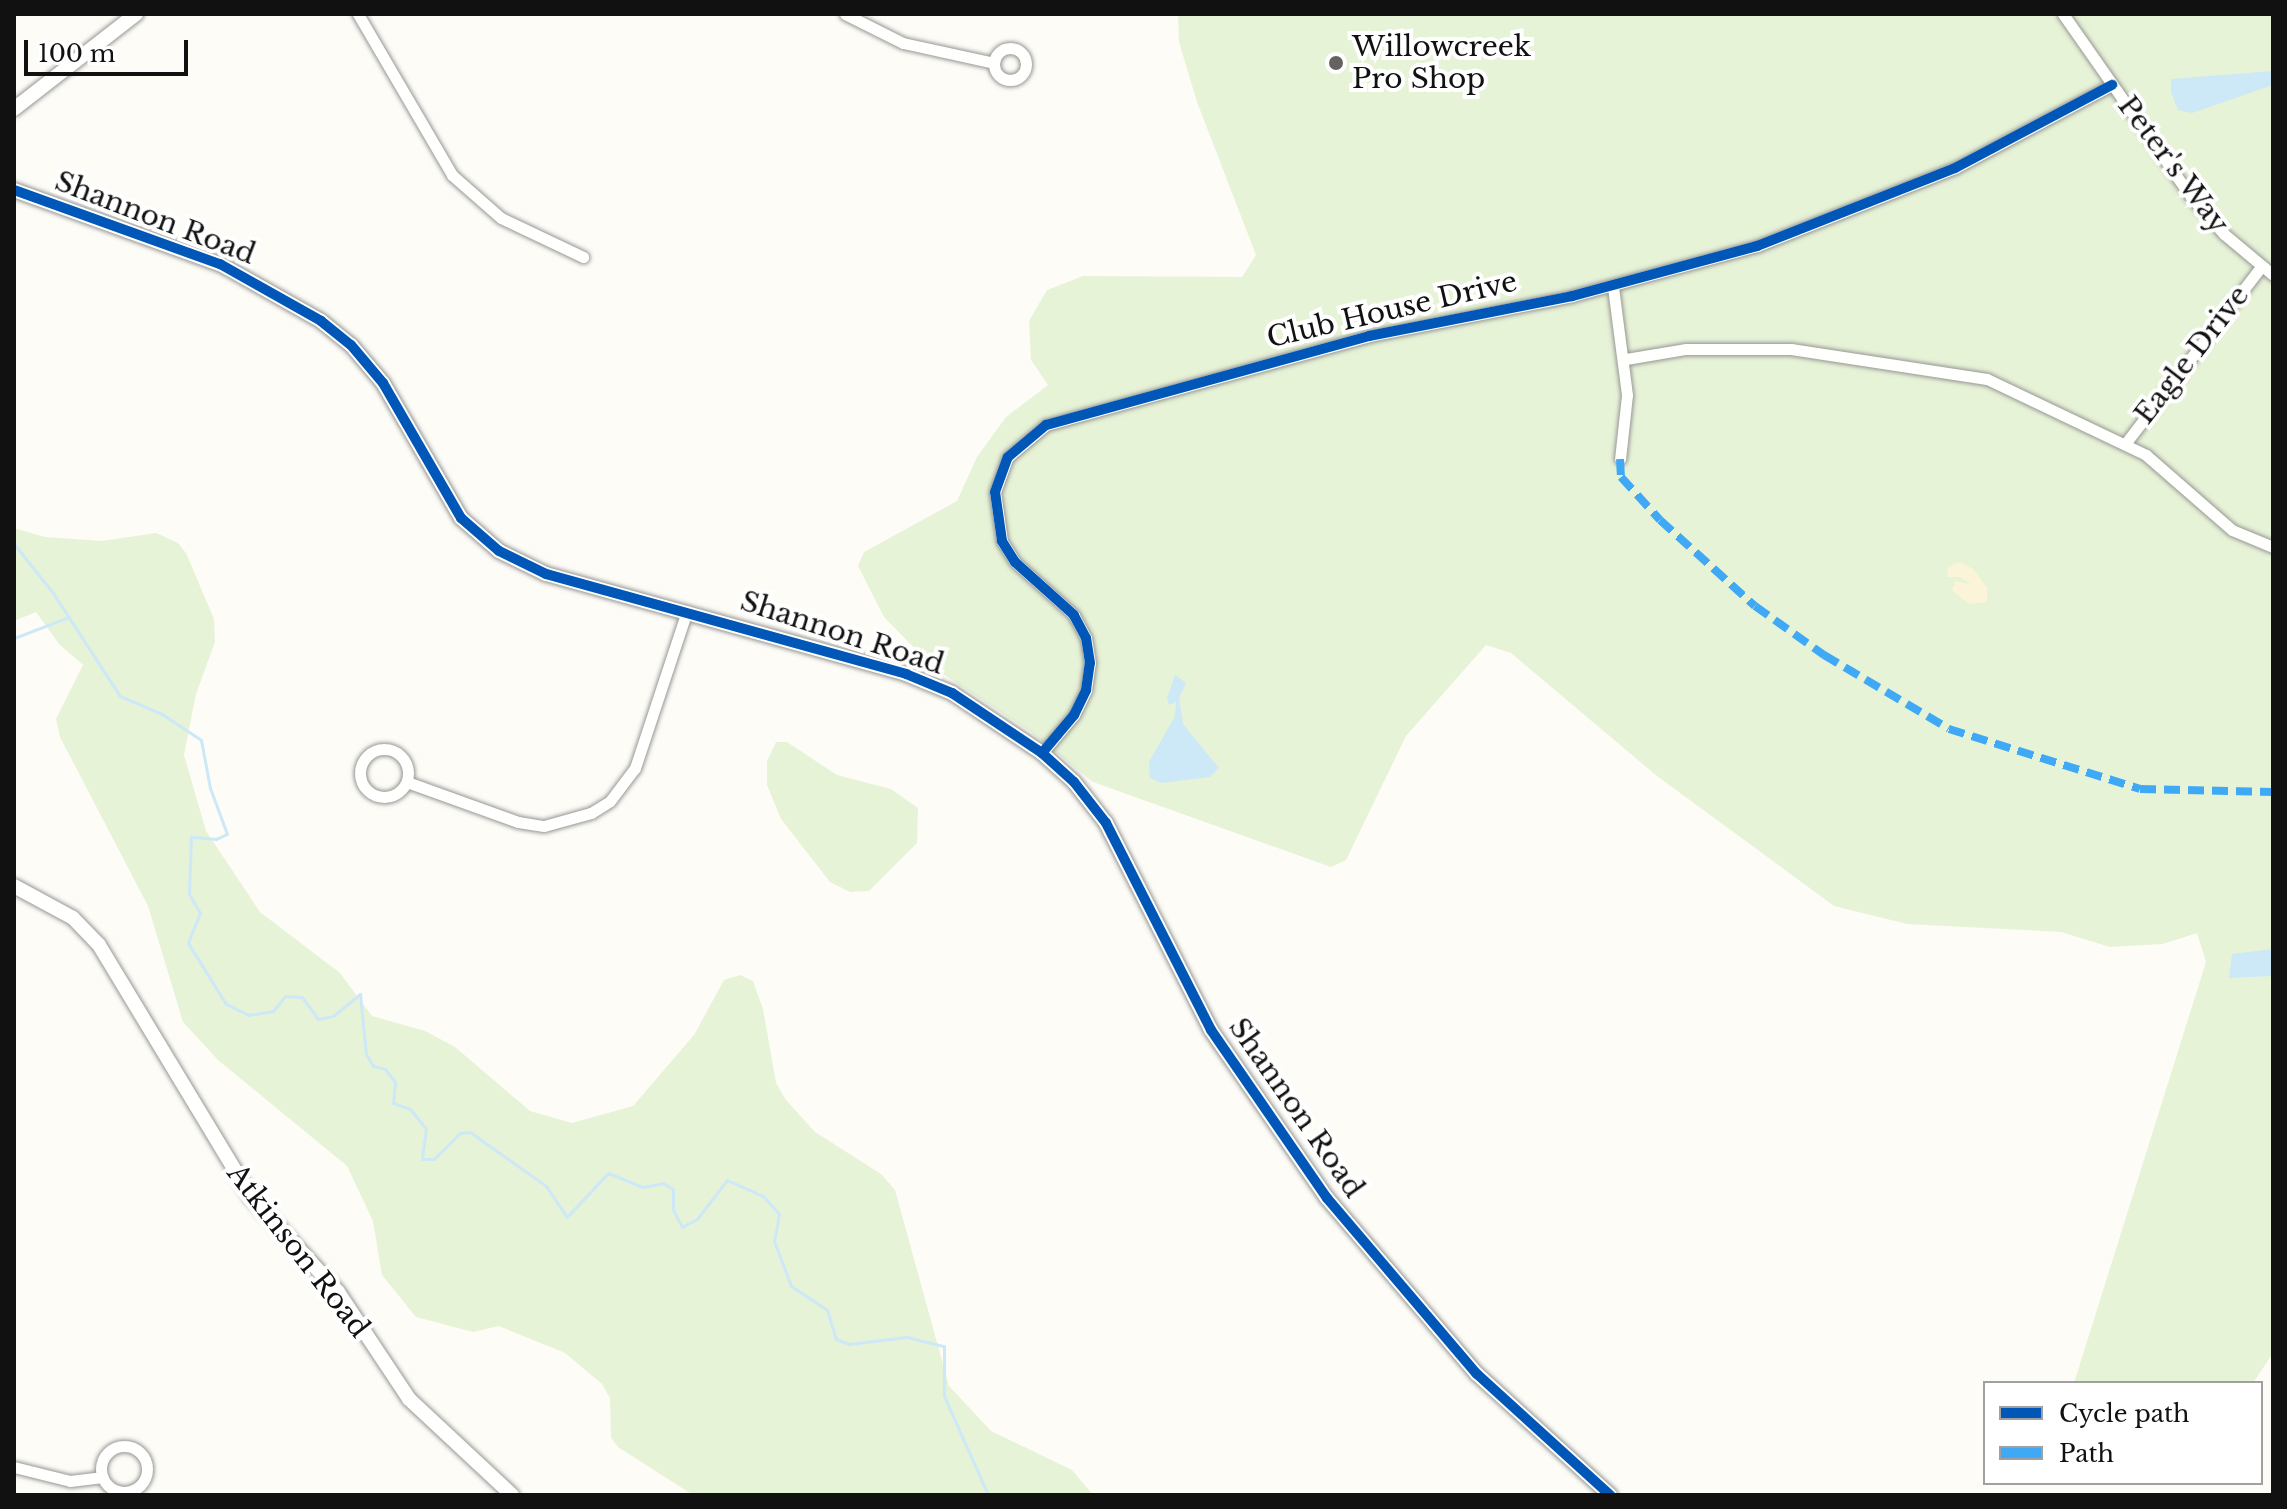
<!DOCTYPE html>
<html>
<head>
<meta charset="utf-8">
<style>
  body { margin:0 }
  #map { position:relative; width:2287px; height:1509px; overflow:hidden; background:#fdfcf7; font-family:"Libre Baskerville",serif }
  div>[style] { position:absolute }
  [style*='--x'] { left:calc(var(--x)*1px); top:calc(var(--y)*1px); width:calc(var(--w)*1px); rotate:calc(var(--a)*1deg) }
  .green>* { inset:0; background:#e7f3d7 }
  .sand>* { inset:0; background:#fcf4d9 }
  .water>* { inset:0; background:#cde8f7 }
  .stream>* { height:3px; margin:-1.5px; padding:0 1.5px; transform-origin:1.5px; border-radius:1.5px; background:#cde8f7 }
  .roads { filter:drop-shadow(0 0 2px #979795) drop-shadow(0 0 2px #979795) }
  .minor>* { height:11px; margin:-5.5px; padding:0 5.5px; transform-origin:5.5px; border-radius:5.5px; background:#fffffe }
  .minor>.ring { margin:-5.5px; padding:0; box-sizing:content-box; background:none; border:11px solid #fffffe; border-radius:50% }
  .tertiary>* { height:14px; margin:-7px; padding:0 7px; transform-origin:7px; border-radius:7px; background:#fffffe }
  .quiet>* { height:8px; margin-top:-4px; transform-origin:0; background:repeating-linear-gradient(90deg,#3fa9f5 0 16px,transparent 0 24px) }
  .cycleway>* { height:10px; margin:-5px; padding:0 5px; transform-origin:5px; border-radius:5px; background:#0057b8 }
  .dots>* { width:22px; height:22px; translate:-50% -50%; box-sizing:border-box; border:4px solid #fff; border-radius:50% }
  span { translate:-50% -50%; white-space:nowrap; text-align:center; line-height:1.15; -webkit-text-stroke:8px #fff; paint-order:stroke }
  .poi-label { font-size:28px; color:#111 }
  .left { translate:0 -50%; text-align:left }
  .street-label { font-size:28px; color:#111 }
  .frame { position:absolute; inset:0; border:16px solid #111; pointer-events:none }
  .legend { position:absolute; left:1983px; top:1381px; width:280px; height:104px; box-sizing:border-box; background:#fff; border:2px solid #a0a0a0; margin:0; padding:10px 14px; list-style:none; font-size:24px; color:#111 }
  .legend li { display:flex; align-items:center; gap:16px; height:40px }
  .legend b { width:40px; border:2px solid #a0a0a0 }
  .scale { position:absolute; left:24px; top:40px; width:164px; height:36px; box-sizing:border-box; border:4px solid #111; border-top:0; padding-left:10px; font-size:24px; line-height:28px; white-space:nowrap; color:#111; -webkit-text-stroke:6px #fff; paint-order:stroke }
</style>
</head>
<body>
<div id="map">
  <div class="green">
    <i style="clip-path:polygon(1178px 14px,2273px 14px,2273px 1353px,2253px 1383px,2074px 1383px,2206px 962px,2197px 933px,2163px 944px,2110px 947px,2061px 932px,1907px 924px,1834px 906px,1657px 776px,1511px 653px,1486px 645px,1406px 736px,1346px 860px,1331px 867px,1093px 782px,1031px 732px,934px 668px,884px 617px,858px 566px,864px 552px,957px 501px,977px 457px,1006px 417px,1048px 385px,1031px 360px,1029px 321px,1047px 290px,1083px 276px,1242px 277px,1256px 255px,1197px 102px,1179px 42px)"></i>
    <i style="clip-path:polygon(14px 528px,45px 537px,102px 541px,156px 533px,178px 543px,186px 553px,214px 619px,215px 642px,196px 694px,184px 755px,206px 831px,260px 912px,340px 973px,372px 1016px,425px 1031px,455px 1047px,530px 1111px,572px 1123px,633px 1106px,694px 1035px,724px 980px,740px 975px,753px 981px,763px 1009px,776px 1083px,786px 1100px,815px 1132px,881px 1174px,895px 1190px,949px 1386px,991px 1431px,1072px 1470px,1093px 1495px,693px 1495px,618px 1447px,611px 1438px,610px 1398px,602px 1384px,565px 1353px,499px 1326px,473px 1332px,416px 1317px,382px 1275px,373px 1221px,347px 1166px,218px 1060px,183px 1022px,148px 906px,60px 737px,56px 719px,83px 665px,59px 644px,36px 612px,14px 621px)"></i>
    <i style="clip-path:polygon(776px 742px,787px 742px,837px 775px,891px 789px,918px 808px,917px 843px,869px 891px,850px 892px,830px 882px,781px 819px,767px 785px,767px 761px)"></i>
  </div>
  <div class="sand">
    <i style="clip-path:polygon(1959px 562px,1973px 569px,1987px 588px,1987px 602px,1969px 604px,1952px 590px,1956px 581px,1972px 585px,1960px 577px,1947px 577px,1948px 567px)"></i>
  </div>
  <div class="water">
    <i style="clip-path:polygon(2273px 71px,2273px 85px,2192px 113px,2178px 110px,2171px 92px,2171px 79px)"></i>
    <i style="clip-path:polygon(1175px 675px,1186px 683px,1179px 698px,1183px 724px,1219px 768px,1210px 777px,1161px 783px,1150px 778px,1149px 762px,1175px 716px,1176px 702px,1169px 705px,1167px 698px)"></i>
    <i style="clip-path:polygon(2273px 949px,2273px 976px,2229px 978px,2232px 954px)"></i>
  </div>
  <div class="stream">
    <i style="--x:14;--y:544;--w:63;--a:51.5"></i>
    <i style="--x:53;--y:593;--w:123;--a:57"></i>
    <i style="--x:120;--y:696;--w:46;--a:23.2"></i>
    <i style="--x:162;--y:714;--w:47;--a:33.7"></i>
    <i style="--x:201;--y:740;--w:49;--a:79.4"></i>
    <i style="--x:210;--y:788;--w:49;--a:69.7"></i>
    <i style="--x:227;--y:834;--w:12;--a:156"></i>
    <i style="--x:216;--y:839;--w:25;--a:-175"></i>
    <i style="--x:191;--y:837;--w:57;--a:92"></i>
    <i style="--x:189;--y:894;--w:22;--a:60"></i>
    <i style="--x:200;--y:913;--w:32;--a:112"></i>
    <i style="--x:188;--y:943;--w:72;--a:58.1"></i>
    <i style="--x:226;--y:1004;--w:25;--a:26"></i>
    <i style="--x:249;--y:1015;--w:24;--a:-9"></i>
    <i style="--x:273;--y:1011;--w:19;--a:-51"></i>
    <i style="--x:285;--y:996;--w:17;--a:3"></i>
    <i style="--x:302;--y:997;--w:27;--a:54"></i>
    <i style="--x:318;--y:1019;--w:15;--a:-11"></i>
    <i style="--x:333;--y:1016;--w:35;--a:-39"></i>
    <i style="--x:360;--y:994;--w:60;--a:84.3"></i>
    <i style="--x:366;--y:1054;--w:14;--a:60"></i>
    <i style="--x:373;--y:1066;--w:12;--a:14"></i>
    <i style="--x:385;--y:1069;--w:16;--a:52"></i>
    <i style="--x:395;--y:1082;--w:21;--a:95"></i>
    <i style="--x:393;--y:1103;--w:18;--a:19"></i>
    <i style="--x:410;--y:1109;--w:26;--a:51"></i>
    <i style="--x:426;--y:1129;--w:30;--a:98"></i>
    <i style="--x:422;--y:1159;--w:12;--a:0"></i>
    <i style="--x:434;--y:1159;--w:37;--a:-45"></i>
    <i style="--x:460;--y:1133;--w:10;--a:-6"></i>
    <i style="--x:470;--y:1132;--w:93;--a:35.4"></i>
    <i style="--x:546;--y:1186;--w:37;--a:56"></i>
    <i style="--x:567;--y:1217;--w:60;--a:-47"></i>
    <i style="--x:608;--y:1173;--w:38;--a:22"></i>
    <i style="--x:643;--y:1187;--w:20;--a:-11"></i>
    <i style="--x:663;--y:1183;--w:12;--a:31"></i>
    <i style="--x:673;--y:1189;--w:21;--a:90"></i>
    <i style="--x:673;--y:1210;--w:19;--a:62"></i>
    <i style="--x:682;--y:1227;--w:17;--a:-28"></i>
    <i style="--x:697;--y:1219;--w:49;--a:-52.4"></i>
    <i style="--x:727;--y:1180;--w:39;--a:24"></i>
    <i style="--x:763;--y:1196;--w:24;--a:48"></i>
    <i style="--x:779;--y:1214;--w:27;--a:100"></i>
    <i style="--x:774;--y:1241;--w:48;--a:69.3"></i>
    <i style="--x:791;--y:1286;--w:43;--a:33.7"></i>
    <i style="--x:827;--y:1310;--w:30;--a:73"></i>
    <i style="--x:836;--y:1339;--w:14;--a:21"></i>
    <i style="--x:849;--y:1344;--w:58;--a:-6.9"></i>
    <i style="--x:907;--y:1337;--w:38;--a:14"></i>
    <i style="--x:944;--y:1346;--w:50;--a:90"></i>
    <i style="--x:944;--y:1396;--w:108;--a:66"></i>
    <i style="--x:14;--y:638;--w:59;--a:-20.9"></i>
  </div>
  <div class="roads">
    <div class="minor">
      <i style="--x:358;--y:14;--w:186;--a:59.7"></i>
      <i style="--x:452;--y:175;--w:65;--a:41.3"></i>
      <i style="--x:501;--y:218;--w:91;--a:25.4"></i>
      <i style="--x:845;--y:14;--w:65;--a:26.6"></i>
      <i style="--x:903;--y:43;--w:93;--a:12.4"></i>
      <i style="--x:2063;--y:14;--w:223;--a:55"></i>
      <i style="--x:2191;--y:197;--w:50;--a:48.3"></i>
      <i style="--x:2224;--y:234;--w:64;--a:39.9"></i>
      <i class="ring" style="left:994px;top:48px;width:21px;height:21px"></i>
      <i style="--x:1613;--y:287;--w:109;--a:82.6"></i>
      <i style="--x:1627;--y:395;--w:64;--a:96.2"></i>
      <i style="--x:1626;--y:359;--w:61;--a:-9.5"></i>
      <i style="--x:1686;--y:349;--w:105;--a:0"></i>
      <i style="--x:1791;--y:349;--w:198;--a:8.7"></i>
      <i style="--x:1987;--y:379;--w:176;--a:25.5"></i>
      <i style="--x:2146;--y:455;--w:114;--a:41.1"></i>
      <i style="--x:2232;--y:530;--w:44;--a:22.5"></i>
      <i style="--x:2125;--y:444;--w:223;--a:-52.5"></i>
      <i class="ring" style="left:360px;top:749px;width:37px;height:37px"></i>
      <i style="--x:1042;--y:753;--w:50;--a:-49.9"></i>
      <i style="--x:1074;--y:715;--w:28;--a:-64"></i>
      <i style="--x:1086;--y:690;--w:27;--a:-82"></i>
      <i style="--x:1090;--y:663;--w:25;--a:-99"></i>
      <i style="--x:1086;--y:638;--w:26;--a:-118"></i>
      <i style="--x:1074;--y:615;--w:79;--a:-138.1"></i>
      <i style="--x:1015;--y:562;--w:25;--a:-122"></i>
      <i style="--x:1002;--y:541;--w:49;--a:-98.1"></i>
      <i style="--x:995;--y:492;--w:37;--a:-70"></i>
      <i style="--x:1008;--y:457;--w:50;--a:-40.1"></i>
      <i style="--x:1046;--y:425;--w:335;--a:-15.4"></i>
      <i style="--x:1369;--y:336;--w:207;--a:-11.1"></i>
      <i style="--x:1572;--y:296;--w:192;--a:-15.1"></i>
      <i style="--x:1757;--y:246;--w:213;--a:-21.5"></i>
      <i style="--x:1955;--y:168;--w:178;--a:-27.9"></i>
      <i style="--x:407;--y:782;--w:118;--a:19.8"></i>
      <i style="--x:518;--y:822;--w:26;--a:9"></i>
      <i style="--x:544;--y:826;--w:49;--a:-15.5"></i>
      <i style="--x:591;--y:813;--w:22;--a:-32"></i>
      <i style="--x:610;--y:801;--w:41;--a:-52.9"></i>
      <i style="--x:635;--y:768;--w:165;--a:-71.7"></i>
      <i class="ring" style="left:101px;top:1446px;width:35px;height:35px"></i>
      <i style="--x:14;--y:1467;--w:58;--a:14"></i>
      <i style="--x:70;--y:1481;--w:33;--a:-7"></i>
    </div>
    <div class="tertiary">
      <i style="--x:14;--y:109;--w:155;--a:-37.9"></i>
      <i style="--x:14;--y:190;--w:219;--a:19.8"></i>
      <i style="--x:220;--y:264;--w:116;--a:29.4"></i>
      <i style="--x:321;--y:321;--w:38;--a:39"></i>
      <i style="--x:351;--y:345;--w:50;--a:49.9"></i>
      <i style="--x:383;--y:383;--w:156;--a:60"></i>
      <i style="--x:461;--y:518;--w:50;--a:41"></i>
      <i style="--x:499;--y:551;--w:52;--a:26.1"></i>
      <i style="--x:546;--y:574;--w:374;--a:15.5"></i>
      <i style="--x:906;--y:674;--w:50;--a:22.4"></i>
      <i style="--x:952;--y:693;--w:108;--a:33.7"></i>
      <i style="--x:1042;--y:753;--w:43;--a:42.2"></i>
      <i style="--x:1074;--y:782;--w:52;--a:52"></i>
      <i style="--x:1106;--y:823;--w:232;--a:63.1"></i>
      <i style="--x:1211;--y:1030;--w:204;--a:55.4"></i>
      <i style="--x:1327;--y:1198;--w:231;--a:49.6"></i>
      <i style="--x:1477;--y:1374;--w:180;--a:42.3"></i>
      <i style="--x:14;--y:886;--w:67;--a:28.5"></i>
      <i style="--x:73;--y:918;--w:37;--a:46"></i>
      <i style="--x:99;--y:945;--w:294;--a:58.9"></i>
      <i style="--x:251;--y:1197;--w:129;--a:47.5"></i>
      <i style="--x:338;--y:1292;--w:128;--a:56.4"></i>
      <i style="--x:409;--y:1399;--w:141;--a:43"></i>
    </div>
  </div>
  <div class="quiet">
    <i style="--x:1620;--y:459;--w:18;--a:87"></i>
    <i style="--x:1621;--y:477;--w:58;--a:47.8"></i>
    <i style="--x:1660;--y:520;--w:128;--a:42.2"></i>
    <i style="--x:1755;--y:606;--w:85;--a:35.4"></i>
    <i style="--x:1824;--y:655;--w:145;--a:30.6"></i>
    <i style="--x:1949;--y:729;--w:200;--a:17.4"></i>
    <i style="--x:2140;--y:789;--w:133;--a:1.3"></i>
  </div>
  <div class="cycleway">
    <i style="--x:14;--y:190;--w:219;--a:19.8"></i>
    <i style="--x:220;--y:264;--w:116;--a:29.4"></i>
    <i style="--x:321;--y:321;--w:38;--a:39"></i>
    <i style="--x:351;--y:345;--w:50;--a:49.9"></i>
    <i style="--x:383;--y:383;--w:156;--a:60"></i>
    <i style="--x:461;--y:518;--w:50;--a:41"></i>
    <i style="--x:499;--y:551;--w:52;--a:26.1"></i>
    <i style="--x:546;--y:574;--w:374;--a:15.5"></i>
    <i style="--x:906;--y:674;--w:50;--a:22.4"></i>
    <i style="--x:952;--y:693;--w:108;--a:33.7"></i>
    <i style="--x:1042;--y:753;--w:43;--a:42.2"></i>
    <i style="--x:1074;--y:782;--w:52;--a:52"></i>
    <i style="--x:1106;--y:823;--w:232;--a:63.1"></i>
    <i style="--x:1211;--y:1030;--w:204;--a:55.4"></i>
    <i style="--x:1327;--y:1198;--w:231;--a:49.6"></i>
    <i style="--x:1477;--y:1374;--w:180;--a:42.3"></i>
    <i style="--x:1042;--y:753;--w:50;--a:-49.9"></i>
    <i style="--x:1074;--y:715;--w:28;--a:-64"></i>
    <i style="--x:1086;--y:690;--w:27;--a:-82"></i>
    <i style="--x:1090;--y:663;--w:25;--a:-99"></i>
    <i style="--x:1086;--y:638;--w:26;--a:-118"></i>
    <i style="--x:1074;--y:615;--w:79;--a:-138.1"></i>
    <i style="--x:1015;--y:562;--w:25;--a:-122"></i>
    <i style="--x:1002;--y:541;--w:49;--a:-98.1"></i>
    <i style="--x:995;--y:492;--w:37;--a:-70"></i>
    <i style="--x:1008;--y:457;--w:50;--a:-40.1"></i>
    <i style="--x:1046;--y:425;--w:335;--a:-15.4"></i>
    <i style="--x:1369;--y:336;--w:207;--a:-11.1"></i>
    <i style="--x:1572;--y:296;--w:192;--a:-15.1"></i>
    <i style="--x:1757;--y:246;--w:213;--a:-21.5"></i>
    <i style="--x:1955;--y:168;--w:178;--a:-27.9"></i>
  </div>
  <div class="dots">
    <i style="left:1336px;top:63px;background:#646362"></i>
  </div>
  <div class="poi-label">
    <span class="left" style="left:1352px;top:63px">Willowcreek<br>Pro Shop</span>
  </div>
  <div class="street-label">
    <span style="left:2173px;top:165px;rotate:53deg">Peter's Way</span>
    <span style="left:155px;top:218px;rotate:21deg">Shannon Road</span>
    <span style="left:1392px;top:310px;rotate:-13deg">Club House Drive</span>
    <span style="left:2192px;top:355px;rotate:-52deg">Eagle Drive</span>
    <span style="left:842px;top:633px;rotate:18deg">Shannon Road</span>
    <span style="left:1296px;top:1108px;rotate:55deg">Shannon Road</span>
    <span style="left:298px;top:1251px;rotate:52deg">Atkinson Road</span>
  </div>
  <div class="frame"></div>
  <ul class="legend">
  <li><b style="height:10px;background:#0057b8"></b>Cycle path</li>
  <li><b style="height:10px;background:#3fa9f5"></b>Path</li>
  </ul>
  <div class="scale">100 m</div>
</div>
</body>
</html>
